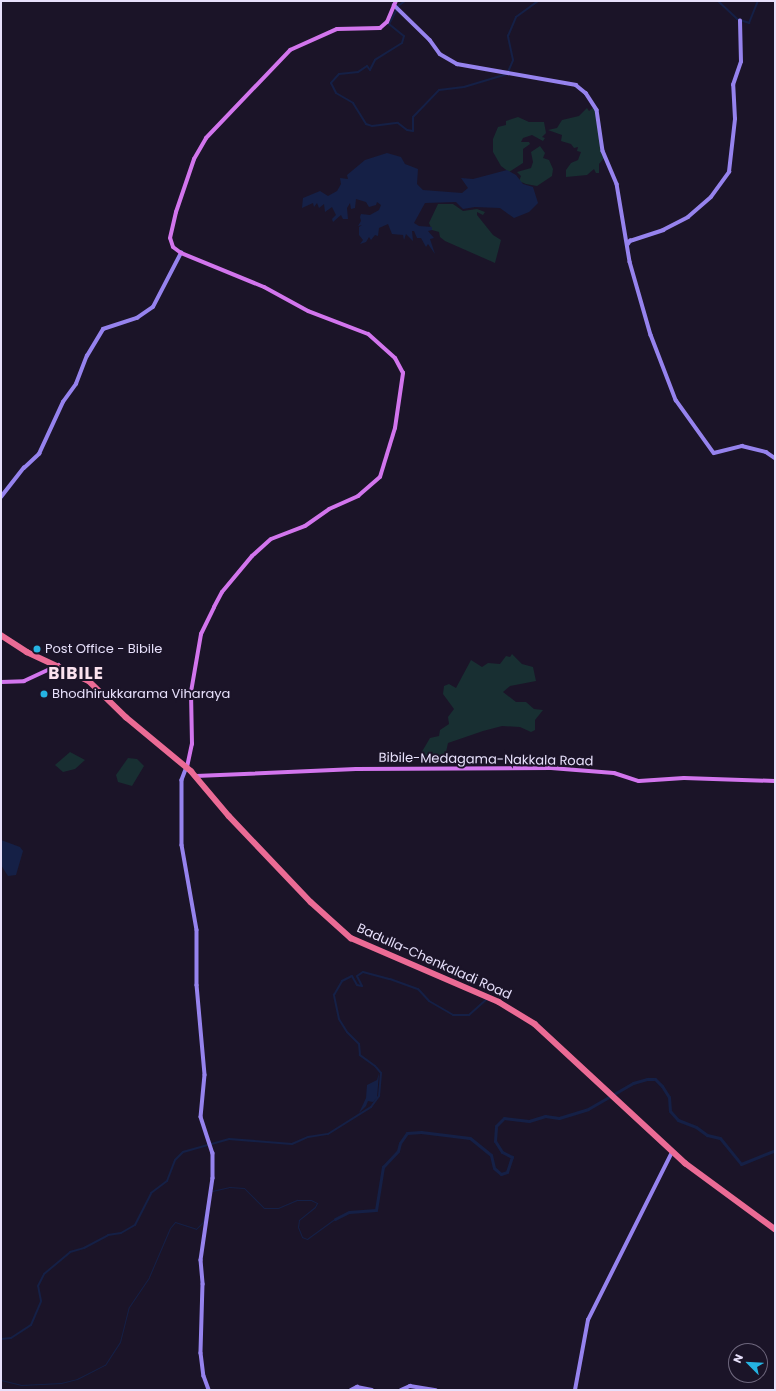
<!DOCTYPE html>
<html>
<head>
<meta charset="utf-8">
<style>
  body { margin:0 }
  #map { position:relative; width:776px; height:1391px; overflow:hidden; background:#1b1428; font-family:Poppins,sans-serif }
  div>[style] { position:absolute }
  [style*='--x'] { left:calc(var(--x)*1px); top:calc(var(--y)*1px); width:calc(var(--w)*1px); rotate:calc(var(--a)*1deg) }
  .green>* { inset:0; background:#182f32 }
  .water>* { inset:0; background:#152046 }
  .stream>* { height:1px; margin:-0.5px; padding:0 0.5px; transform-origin:0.5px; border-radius:0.5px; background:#152046 }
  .canal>* { height:2px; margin:-1px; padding:0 1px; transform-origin:1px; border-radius:1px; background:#152046 }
  .river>* { height:3px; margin:-1.5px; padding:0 1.5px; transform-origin:1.5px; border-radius:1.5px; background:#152046 }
  .secondary>* { height:3.5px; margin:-1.75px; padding:0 1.75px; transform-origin:1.75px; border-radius:1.75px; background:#9683ee }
  .primary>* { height:4px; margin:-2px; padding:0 2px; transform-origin:2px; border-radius:2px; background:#d275ed }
  .highway>* { height:5.5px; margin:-2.75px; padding:0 2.75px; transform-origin:2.75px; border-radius:2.75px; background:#eb6b95 }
  .dots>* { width:11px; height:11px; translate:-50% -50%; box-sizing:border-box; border:2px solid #1b1428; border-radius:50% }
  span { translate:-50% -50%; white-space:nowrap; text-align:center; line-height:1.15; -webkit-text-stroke:4px #1b1428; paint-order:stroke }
  .poi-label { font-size:13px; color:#e7e0fb }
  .left { translate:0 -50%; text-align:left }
  .street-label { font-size:13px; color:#e7e0fb }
  .district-label { font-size:17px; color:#fbe2ee; font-weight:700; letter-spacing:1px }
  .frame { position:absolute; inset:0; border:2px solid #e7e0fb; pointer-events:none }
  .north { position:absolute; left:728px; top:1343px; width:40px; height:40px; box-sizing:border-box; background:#1b1428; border:1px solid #6d667c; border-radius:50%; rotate:294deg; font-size:11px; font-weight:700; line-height:16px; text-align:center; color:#e7e0fb }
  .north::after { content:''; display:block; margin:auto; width:14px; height:18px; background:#25b3e2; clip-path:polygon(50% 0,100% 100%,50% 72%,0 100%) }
</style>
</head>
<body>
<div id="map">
  <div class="green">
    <i style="clip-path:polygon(595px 106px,604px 158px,599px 164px,599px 173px,596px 173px,594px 169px,587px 175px,566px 177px,566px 170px,571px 163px,578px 160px,581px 152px,577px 151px,578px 147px,574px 148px,571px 144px,561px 141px,562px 135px,548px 130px,557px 128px,562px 120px,579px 116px,587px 108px,589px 111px)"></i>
    <i style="clip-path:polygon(518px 117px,529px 122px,544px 122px,546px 133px,542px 137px,545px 138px,543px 141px,532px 135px,523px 138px,521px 142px,529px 142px,530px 144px,523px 149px,523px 163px,509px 172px,501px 166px,493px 152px,493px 139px,498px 127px,506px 125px,506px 121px)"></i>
    <i style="clip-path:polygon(540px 146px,545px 153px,543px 158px,549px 160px,553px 169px,552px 176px,537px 186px,526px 184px,519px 181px,521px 176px,517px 172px,531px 168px,533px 162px,531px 152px)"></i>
    <i style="clip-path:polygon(438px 204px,453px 204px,463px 211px,477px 209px,485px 212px,483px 215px,477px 212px,477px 215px,493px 235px,501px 240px,495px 263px,445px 241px,440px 237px,439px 232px,432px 230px,429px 223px)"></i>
    <i style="clip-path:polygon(512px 654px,522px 664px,533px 667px,536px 681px,510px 686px,503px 692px,516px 702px,526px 702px,534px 709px,543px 710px,535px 720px,535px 730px,531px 732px,520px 727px,502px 726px,483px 731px,448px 743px,446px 752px,441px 757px,429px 758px,420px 765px,420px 755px,430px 738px,439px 736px,440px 730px,449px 724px,448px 717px,454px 709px,443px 694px,444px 686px,449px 684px,456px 688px,471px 660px,482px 667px,488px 663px,500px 664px,506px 656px,510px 657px)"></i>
    <i style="clip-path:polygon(70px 752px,85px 760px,75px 769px,63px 772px,55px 765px)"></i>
    <i style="clip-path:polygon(128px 758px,137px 759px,144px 766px,132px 786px,118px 782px,116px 775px)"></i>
  </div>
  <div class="water">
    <i style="clip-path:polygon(387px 153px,401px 157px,405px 164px,418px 169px,417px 184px,423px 190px,462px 193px,468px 188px,461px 178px,473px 179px,507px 170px,516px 175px,523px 184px,533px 187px,538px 203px,529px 212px,514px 218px,500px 208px,475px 207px,463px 209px,456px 202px,425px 203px,414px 223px,419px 226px,432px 227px,432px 230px,428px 231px,434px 238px,430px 239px,435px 254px,428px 244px,426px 247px,421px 238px,417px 238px,414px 231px,412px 231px,413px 241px,406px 234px,404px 240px,403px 235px,392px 234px,388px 224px,379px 228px,378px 236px,375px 235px,371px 240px,369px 237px,366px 242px,360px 244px,363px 240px,359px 235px,359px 227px,362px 225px,358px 226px,361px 221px,360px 217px,361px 214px,370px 215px,379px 210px,381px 205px,377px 202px,376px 205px,369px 207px,366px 202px,356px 199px,355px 208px,351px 209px,350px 203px,347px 208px,348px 219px,343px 219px,341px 215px,333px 222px,332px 219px,336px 215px,332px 207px,325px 212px,324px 204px,319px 208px,317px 203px,314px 207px,313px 203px,302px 208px,303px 198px,320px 191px,328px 196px,337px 191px,341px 184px,340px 178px,348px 179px,347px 175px,365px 160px)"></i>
    <i style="clip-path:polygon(1px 840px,20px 847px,23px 851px,16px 875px,8px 876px,1px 865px)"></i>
    <i style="clip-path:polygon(379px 1073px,377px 1098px,373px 1102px,368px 1101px,366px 1106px,359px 1113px,366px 1098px,367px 1085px,377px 1080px)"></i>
  </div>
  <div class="stream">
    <i style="--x:212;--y:1191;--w:17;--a:-13"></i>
    <i style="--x:229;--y:1187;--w:15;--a:4"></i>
    <i style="--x:244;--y:1188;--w:28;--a:45"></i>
    <i style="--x:264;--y:1208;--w:14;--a:0"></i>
    <i style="--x:278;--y:1208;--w:21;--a:-23"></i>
    <i style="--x:297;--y:1200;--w:14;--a:0"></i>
    <i style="--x:311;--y:1200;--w:7;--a:27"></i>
    <i style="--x:317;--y:1203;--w:4;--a:117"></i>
    <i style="--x:315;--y:1207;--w:21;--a:141"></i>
    <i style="--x:299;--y:1220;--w:7;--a:98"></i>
    <i style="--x:298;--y:1227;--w:11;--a:68"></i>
    <i style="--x:302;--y:1237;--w:5;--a:22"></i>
    <i style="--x:307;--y:1239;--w:34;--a:-36"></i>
    <i style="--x:1;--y:1380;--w:21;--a:14"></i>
    <i style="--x:21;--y:1385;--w:40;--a:-2.9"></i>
    <i style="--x:61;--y:1383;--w:16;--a:-14"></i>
    <i style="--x:77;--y:1379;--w:31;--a:-27"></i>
    <i style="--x:105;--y:1365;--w:27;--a:-57"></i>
    <i style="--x:120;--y:1342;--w:36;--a:-76"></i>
    <i style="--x:129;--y:1307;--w:36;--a:-56"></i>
    <i style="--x:149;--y:1277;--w:53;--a:-66.8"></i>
    <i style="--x:170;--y:1228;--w:8;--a:-50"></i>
    <i style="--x:175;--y:1222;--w:22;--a:18"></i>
    <i style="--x:196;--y:1229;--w:10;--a:-45"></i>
    <i style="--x:203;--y:1222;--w:29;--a:-78"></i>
  </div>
  <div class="canal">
    <i style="--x:718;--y:1;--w:26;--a:43"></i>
    <i style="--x:737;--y:19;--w:13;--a:18"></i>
    <i style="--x:749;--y:23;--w:24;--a:-68"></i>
    <i style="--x:398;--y:6;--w:9;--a:-36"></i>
    <i style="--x:397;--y:9;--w:17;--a:118"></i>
    <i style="--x:389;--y:24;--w:19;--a:39"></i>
    <i style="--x:404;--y:36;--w:7;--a:106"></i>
    <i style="--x:402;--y:43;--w:32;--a:148"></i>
    <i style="--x:375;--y:60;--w:11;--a:117"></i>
    <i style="--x:370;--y:70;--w:5;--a:-127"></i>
    <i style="--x:367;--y:66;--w:11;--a:146"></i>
    <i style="--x:358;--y:72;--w:19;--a:174"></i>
    <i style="--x:339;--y:74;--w:12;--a:132"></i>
    <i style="--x:331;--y:83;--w:11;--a:63"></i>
    <i style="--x:336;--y:93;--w:20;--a:30"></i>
    <i style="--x:353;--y:103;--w:25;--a:58"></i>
    <i style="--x:366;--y:124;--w:6;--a:18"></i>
    <i style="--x:372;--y:126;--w:26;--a:-7"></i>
    <i style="--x:398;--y:123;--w:11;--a:38"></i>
    <i style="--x:407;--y:130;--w:6;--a:9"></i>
    <i style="--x:413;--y:131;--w:14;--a:-90"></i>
    <i style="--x:413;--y:117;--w:37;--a:-46"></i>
    <i style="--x:439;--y:90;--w:25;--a:-7"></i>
    <i style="--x:464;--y:87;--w:45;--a:-16.8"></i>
    <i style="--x:508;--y:72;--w:13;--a:-67"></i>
    <i style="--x:513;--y:60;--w:25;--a:-102"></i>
    <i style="--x:508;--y:36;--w:21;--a:-67"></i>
    <i style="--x:516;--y:17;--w:27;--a:-36"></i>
    <i style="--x:1;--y:1339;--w:10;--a:-6"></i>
    <i style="--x:11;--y:1338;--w:24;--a:-33"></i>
    <i style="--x:31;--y:1325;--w:26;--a:-67"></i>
    <i style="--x:41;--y:1301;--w:15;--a:-101"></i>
    <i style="--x:38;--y:1286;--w:13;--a:-63"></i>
    <i style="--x:44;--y:1274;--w:34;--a:-40"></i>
    <i style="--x:70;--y:1252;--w:15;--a:-16"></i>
    <i style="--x:84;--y:1248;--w:27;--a:-28"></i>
    <i style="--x:108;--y:1235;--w:13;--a:-9"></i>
    <i style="--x:121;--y:1233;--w:16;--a:-30"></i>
    <i style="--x:135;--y:1225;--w:36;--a:-63"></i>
    <i style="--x:151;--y:1193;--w:20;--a:-37"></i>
    <i style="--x:167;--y:1181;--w:22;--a:-69"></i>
    <i style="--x:175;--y:1160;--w:11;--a:-45"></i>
    <i style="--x:183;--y:1152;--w:48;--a:-15.8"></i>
    <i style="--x:229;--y:1139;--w:63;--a:4.5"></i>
    <i style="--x:292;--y:1144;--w:17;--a:-24"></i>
    <i style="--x:308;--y:1137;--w:20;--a:-9"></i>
    <i style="--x:328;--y:1134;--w:51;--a:-32.1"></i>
    <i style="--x:371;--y:1107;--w:14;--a:-54"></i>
    <i style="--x:379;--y:1096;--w:23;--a:-85"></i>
    <i style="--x:381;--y:1073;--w:9;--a:-131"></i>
    <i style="--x:375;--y:1066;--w:19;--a:-144"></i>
    <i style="--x:360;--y:1055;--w:11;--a:-95"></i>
    <i style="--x:359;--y:1044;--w:17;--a:-135"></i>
    <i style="--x:347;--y:1032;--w:15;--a:-122"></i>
    <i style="--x:339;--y:1019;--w:25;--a:-102"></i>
    <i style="--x:334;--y:995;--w:16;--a:-60"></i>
    <i style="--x:342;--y:981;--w:11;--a:-27"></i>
    <i style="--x:352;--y:976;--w:10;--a:61"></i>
    <i style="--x:357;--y:985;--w:5;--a:11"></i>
    <i style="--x:362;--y:986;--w:11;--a:-117"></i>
    <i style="--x:357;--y:976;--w:7;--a:-34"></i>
    <i style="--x:363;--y:972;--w:28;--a:15"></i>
    <i style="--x:390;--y:979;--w:30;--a:20"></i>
    <i style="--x:418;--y:989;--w:16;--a:47"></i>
    <i style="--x:429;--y:1001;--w:28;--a:30"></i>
    <i style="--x:453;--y:1015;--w:16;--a:0"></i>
    <i style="--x:469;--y:1015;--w:24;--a:-42"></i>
  </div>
  <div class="river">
    <i style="--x:335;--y:1219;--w:16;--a:-27"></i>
    <i style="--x:349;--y:1212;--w:27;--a:-4"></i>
    <i style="--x:376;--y:1210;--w:44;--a:-80.8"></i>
    <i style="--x:383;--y:1167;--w:22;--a:-47"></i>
    <i style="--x:398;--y:1151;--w:8;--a:-76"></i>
    <i style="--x:400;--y:1143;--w:12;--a:-55"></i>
    <i style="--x:407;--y:1133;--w:14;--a:-4"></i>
    <i style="--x:421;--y:1132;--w:49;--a:7"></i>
    <i style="--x:470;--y:1138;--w:27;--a:39"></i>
    <i style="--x:491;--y:1155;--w:13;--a:77"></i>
    <i style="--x:494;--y:1168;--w:9;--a:41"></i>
    <i style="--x:501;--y:1174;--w:6;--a:-18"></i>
    <i style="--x:507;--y:1172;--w:16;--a:-72"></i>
    <i style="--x:512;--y:1157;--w:11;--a:-153"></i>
    <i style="--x:502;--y:1152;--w:13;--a:-122"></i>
    <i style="--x:495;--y:1141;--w:15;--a:-86"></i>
    <i style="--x:496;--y:1126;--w:11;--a:-45"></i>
    <i style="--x:504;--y:1118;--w:25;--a:7"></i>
    <i style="--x:529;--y:1121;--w:17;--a:-17"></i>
    <i style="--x:545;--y:1116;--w:14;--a:8"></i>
    <i style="--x:559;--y:1118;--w:30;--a:-17"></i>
    <i style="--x:588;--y:1109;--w:52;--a:-30"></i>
    <i style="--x:633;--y:1083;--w:15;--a:-16"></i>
    <i style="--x:647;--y:1079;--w:8;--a:0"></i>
    <i style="--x:655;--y:1079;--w:10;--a:45"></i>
    <i style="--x:662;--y:1086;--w:13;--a:58"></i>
    <i style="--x:669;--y:1097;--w:14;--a:86"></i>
    <i style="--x:670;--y:1111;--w:12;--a:48"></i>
    <i style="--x:678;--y:1120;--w:19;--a:21"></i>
    <i style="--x:696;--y:1127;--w:14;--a:36"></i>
    <i style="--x:707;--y:1135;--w:13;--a:13"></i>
    <i style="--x:720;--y:1138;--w:33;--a:51"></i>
    <i style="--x:741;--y:1164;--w:37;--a:-22"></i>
  </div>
  <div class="secondary">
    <i style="--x:394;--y:5;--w:50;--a:44.2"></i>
    <i style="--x:430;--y:40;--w:17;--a:54"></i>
    <i style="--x:440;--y:54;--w:20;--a:30"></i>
    <i style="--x:457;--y:64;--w:121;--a:10"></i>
    <i style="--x:576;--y:85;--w:13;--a:39"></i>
    <i style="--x:586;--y:93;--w:20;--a:57"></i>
    <i style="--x:597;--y:110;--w:41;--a:81.7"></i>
    <i style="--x:603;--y:151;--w:36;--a:67"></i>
    <i style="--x:617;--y:184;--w:79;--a:80.5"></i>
    <i style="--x:630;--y:262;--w:76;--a:74"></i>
    <i style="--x:651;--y:335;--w:70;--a:69"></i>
    <i style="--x:676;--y:400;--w:65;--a:54.4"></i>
    <i style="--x:714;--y:453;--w:29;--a:-14"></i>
    <i style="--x:742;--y:446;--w:25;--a:14"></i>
    <i style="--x:766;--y:452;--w:11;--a:34"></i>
    <i style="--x:628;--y:244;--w:4;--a:-56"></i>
    <i style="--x:630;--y:241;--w:35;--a:-18"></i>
    <i style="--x:663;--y:230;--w:28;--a:-27"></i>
    <i style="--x:688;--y:217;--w:30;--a:-41"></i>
    <i style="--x:711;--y:197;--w:31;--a:-54"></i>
    <i style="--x:729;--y:172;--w:53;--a:-83.5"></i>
    <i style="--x:735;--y:119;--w:34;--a:-93"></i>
    <i style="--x:733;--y:85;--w:24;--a:-71"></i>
    <i style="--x:741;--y:62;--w:41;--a:-91.4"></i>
    <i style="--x:1;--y:497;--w:37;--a:-52"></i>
    <i style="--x:24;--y:468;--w:21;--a:-43"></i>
    <i style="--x:39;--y:454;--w:57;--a:-65.2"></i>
    <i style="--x:63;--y:402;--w:22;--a:-54"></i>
    <i style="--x:76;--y:384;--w:30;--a:-69"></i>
    <i style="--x:87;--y:356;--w:31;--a:-59"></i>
    <i style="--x:103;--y:329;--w:36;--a:-18"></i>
    <i style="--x:137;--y:318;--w:19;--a:-35"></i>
    <i style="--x:153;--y:307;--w:61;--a:-62.6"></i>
    <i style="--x:187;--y:767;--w:14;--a:111"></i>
    <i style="--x:182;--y:780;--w:65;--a:90"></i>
    <i style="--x:182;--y:845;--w:86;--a:80"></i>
    <i style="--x:197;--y:930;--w:55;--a:90"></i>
    <i style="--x:197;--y:985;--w:90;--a:84.9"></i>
    <i style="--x:205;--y:1075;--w:42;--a:95.4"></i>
    <i style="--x:201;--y:1117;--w:38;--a:72"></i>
    <i style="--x:213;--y:1153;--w:25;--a:90"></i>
    <i style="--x:213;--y:1178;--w:83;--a:98.3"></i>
    <i style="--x:201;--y:1260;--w:24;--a:85"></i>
    <i style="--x:203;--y:1284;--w:69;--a:91.7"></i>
    <i style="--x:201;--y:1353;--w:23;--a:83"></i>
    <i style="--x:204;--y:1376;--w:15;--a:70"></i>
    <i style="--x:351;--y:1390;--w:7;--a:-27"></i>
    <i style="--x:357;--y:1387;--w:15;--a:11"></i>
    <i style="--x:401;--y:1390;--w:10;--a:-24"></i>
    <i style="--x:410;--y:1386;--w:26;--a:9"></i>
    <i style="--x:575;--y:1390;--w:71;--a:-79.5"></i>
    <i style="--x:588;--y:1320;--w:188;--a:-63.4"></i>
  </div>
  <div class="primary">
    <i style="--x:1;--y:682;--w:23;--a:-2"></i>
    <i style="--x:24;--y:681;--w:38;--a:-25"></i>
    <i style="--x:187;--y:767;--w:24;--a:-78"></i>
    <i style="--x:192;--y:744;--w:52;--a:-91.1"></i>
    <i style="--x:191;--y:692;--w:59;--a:-80.2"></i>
    <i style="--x:201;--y:634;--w:30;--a:-64"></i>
    <i style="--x:214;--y:607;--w:17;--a:-62"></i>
    <i style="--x:222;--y:592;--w:47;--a:-50.2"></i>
    <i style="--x:252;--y:556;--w:25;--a:-42"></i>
    <i style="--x:271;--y:539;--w:36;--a:-21"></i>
    <i style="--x:305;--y:526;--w:29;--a:-35"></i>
    <i style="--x:329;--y:509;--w:32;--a:-24"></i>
    <i style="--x:358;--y:496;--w:29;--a:-41"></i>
    <i style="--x:380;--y:477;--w:51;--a:-73"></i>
    <i style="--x:395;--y:428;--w:56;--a:-81.7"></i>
    <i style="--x:403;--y:373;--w:17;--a:-118"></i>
    <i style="--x:395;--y:358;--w:36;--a:-138"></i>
    <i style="--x:368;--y:334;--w:64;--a:-159"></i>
    <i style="--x:308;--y:311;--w:50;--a:-151.4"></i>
    <i style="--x:264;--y:287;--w:90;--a:-157.7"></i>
    <i style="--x:181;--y:253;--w:10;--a:-143"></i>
    <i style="--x:173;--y:247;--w:9;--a:-108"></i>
    <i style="--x:170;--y:238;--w:27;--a:-77"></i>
    <i style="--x:176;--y:212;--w:56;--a:-71.2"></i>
    <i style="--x:194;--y:159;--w:24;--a:-60"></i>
    <i style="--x:206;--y:138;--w:122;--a:-46.3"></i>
    <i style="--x:290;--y:50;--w:51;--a:-24.1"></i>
    <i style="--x:337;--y:29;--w:43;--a:-1.3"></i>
    <i style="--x:380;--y:28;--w:9;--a:-41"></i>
    <i style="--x:387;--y:22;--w:23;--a:-67"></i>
    <i style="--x:196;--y:776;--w:160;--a:-2.5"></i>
    <i style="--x:356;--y:769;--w:195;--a:-0.3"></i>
    <i style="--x:551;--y:768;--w:63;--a:4.5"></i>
    <i style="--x:614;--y:773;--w:26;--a:18"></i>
    <i style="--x:639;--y:781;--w:45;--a:-3.8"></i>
    <i style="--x:684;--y:778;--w:91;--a:1.9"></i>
  </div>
  <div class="highway">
    <i style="--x:1;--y:635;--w:31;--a:33"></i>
    <i style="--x:27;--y:652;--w:68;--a:25.1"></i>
    <i style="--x:89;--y:681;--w:52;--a:44.2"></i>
    <i style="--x:126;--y:717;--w:85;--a:39.7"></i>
    <i style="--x:191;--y:771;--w:59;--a:49.8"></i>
    <i style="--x:229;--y:816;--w:119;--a:46.4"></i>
    <i style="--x:311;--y:902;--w:54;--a:42"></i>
    <i style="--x:351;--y:938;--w:161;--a:23.4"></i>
    <i style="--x:499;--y:1002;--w:42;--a:31.4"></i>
    <i style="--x:535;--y:1024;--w:205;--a:42.8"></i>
    <i style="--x:685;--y:1163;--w:112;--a:36.3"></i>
  </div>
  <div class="dots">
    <i style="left:37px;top:649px;background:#25b3e2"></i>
    <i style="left:44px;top:694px;background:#25b3e2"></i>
  </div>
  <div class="poi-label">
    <span class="left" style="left:45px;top:649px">Post Office - Bibile</span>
    <span class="left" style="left:52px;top:694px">Bhodhirukkarama Viharaya</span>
  </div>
  <div class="street-label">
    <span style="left:486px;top:760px;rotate:1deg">Bibile-Medagama-Nakkala Road</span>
    <span style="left:434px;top:962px;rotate:24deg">Badulla-Chenkaladi Road</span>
  </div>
  <div class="district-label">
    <span style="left:76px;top:674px">BIBILE</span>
  </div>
  <div class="frame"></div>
  <div class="north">N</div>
</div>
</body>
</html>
